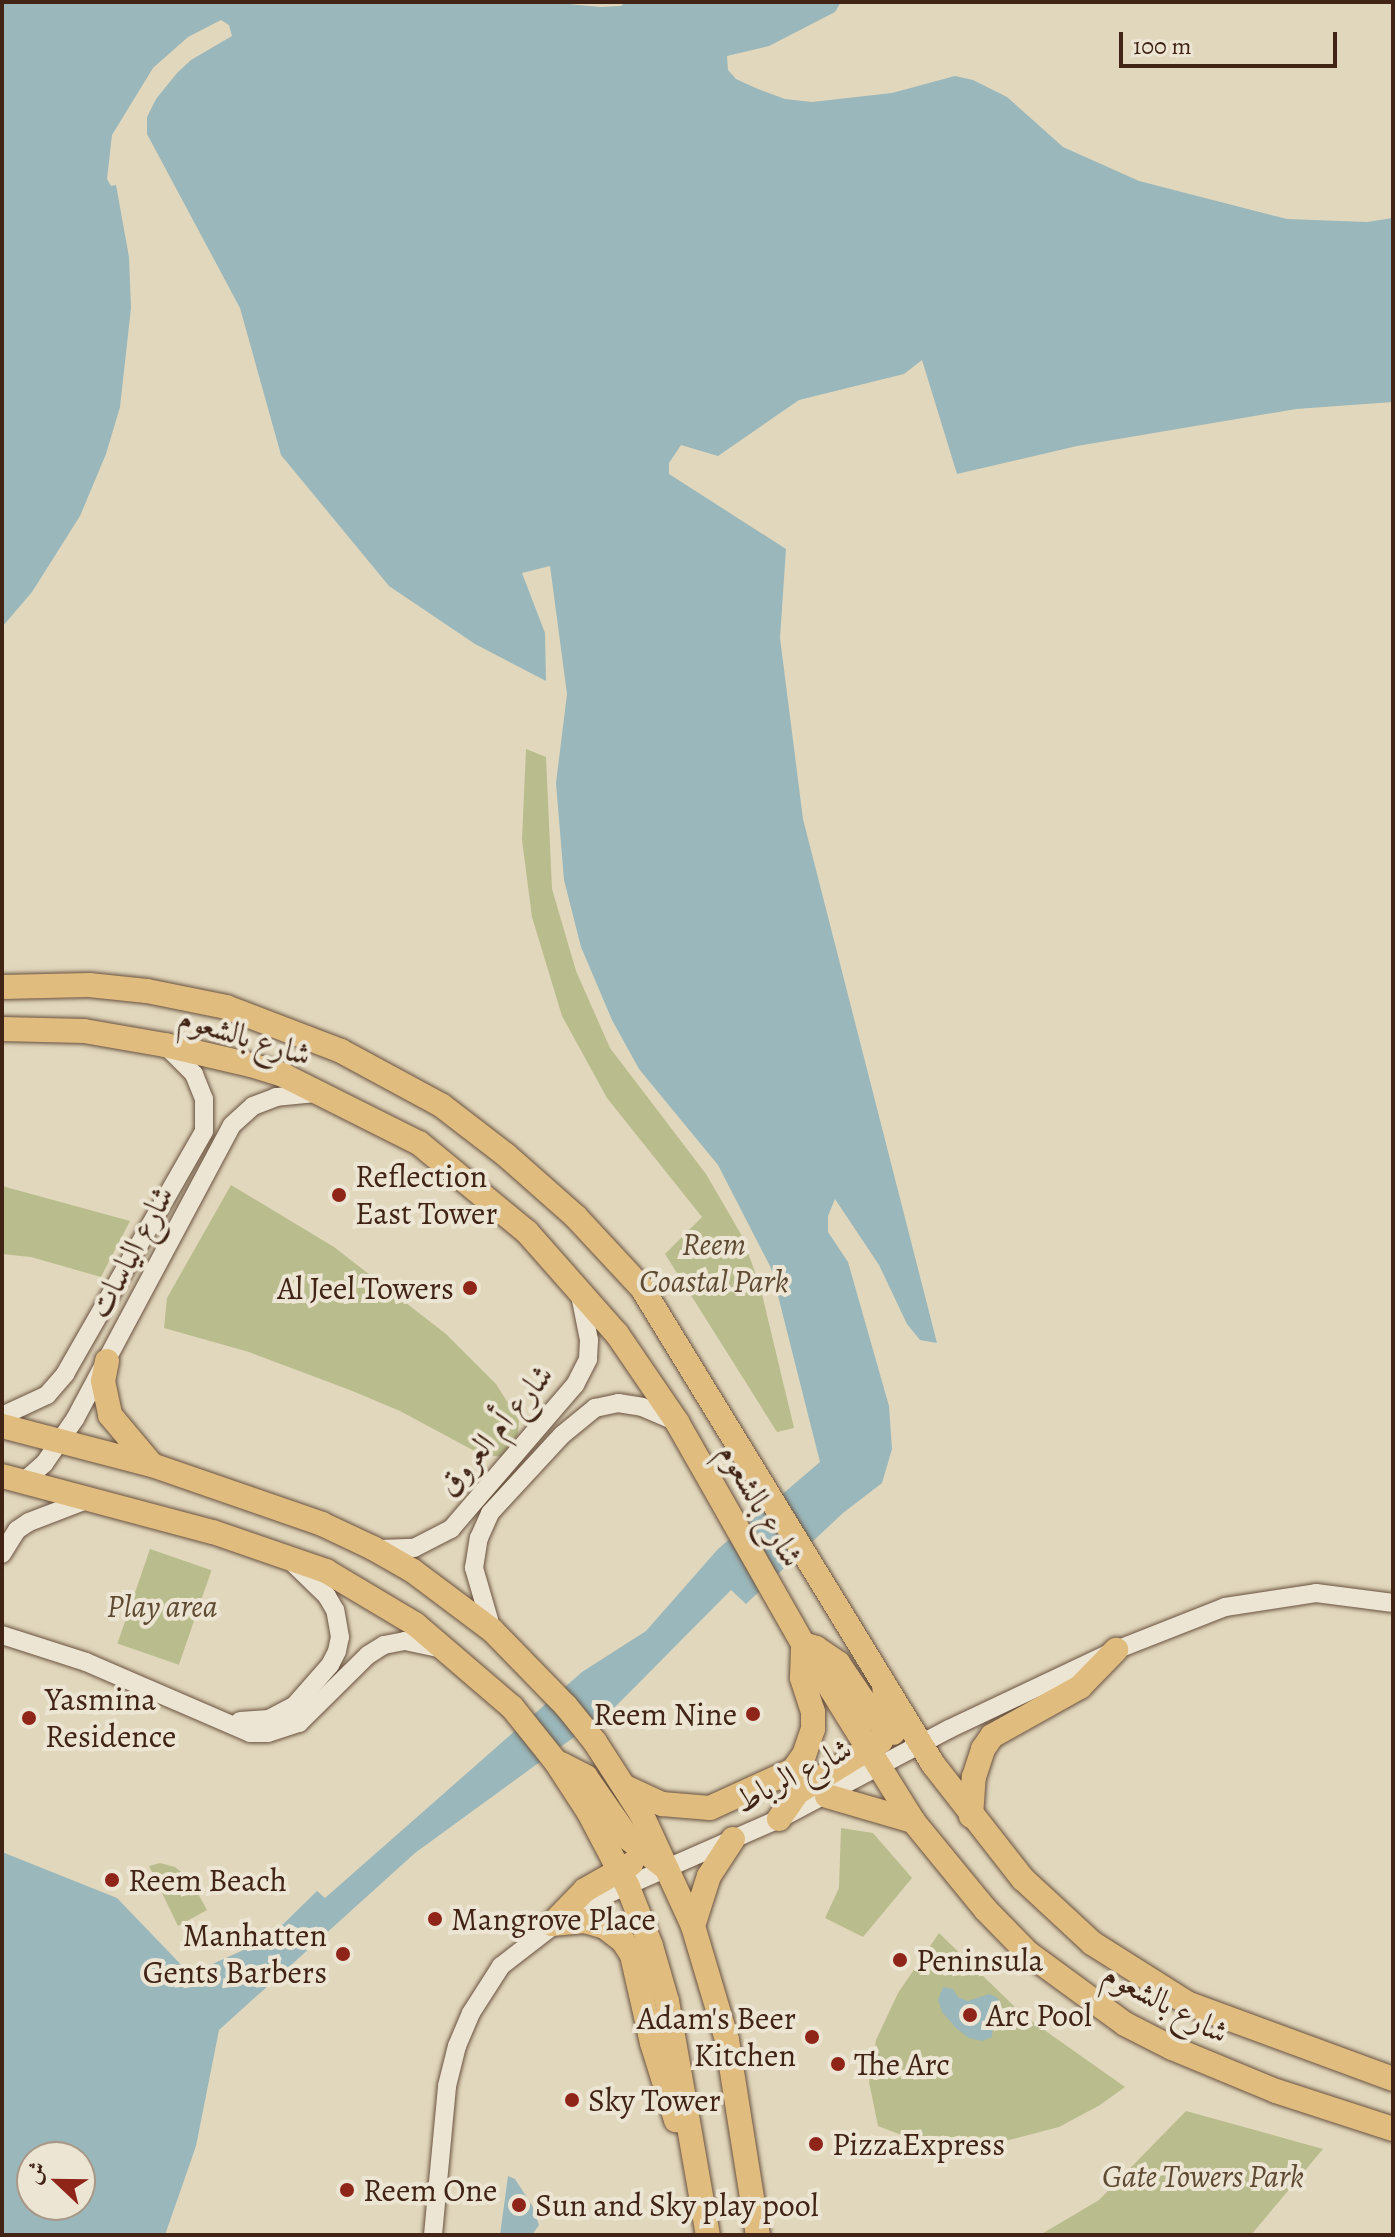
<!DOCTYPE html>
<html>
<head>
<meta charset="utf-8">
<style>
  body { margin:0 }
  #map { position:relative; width:1395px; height:2237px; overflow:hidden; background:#e1d7bc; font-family:Alegreya,Amiri,serif }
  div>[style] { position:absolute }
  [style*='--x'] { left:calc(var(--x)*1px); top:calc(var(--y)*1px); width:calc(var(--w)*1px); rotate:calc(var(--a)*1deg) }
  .green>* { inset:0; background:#b9bc8c; transform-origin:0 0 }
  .water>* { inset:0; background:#9ab7bb }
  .roads { filter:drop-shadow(0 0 2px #69513f) drop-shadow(0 0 2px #69513f) }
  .minor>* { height:18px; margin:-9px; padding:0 9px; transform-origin:9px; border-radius:9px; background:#ece5d3 }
  .major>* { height:24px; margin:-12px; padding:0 12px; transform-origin:12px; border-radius:12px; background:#e0bc7e }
  .dots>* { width:22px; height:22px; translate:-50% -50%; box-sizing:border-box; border:4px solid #ece5d3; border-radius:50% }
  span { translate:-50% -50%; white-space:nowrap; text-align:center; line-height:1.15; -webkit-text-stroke:8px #ece5d3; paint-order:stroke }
  .street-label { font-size:32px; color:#412415 }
  .poi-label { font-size:32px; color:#412415 }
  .left { translate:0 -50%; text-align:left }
  .right { translate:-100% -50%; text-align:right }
  .park-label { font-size:32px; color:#5f4a33; font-style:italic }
  .frame { position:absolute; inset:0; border:4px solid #412415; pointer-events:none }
  .north { position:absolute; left:16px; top:2141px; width:80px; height:80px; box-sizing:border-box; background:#ece5d3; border:2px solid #a89887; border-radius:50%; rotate:292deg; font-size:22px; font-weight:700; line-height:32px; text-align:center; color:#412415 }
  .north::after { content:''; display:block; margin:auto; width:28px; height:36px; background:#8f2418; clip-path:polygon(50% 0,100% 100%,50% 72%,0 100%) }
  .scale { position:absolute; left:1119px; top:32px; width:218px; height:36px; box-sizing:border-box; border:4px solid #412415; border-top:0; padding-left:10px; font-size:24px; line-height:28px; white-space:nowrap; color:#412415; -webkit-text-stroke:6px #ece5d3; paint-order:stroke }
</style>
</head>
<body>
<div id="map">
  <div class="green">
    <i style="clip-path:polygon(526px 749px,546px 757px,552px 889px,576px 971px,610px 1048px,706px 1174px,742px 1236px,760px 1286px,794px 1428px,777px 1432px,665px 1254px,702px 1217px,607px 1098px,562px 1016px,532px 917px,522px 840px)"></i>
    <i style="clip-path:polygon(231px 1185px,334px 1247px,446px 1334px,496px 1384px,519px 1420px,518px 1434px,504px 1457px,482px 1455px,400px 1411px,350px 1390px,249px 1352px,164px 1328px,167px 1298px)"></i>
    <i style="clip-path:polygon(2px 1186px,130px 1221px,101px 1277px,31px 1257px,2px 1254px)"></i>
    <i style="left:150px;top:1549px;width:65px;height:100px;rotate:19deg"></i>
    <i style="clip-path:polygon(841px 1828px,873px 1833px,912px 1878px,863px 1937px,825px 1918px,839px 1888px)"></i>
    <i style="clip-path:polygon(160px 1863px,175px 1867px,190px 1879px,207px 1910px,178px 1926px,149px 1866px)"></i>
    <i style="clip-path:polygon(939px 1933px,1023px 2015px,1125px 2087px,1100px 2105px,1059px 2127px,986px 2146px,946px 2152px,878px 2126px,869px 2082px,876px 2040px,898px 1993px)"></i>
    <i style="clip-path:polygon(1186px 2111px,1323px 2149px,1251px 2235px,1040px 2235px,1099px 2200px)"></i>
  </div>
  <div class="water">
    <i style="clip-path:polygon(evenodd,2px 2px,548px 2px,600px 7px,621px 6px,626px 2px,841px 2px,835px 12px,769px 46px,727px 56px,728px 70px,736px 79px,758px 89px,785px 99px,812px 102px,892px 93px,955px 76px,973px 80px,1007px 97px,1063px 147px,1139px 181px,1287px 219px,1367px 222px,1393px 218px,1393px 402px,1296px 409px,1077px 446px,957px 474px,922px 360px,904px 374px,799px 400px,718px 456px,681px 445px,669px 463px,669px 474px,786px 549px,780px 638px,803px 819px,937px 1343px,920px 1340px,907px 1324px,879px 1265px,835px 1199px,828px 1216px,828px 1232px,848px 1262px,889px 1406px,892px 1449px,882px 1483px,843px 1513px,746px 1604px,731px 1590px,614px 1708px,415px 1853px,219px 2030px,196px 2146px,165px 2235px,2px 2235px,2px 1852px,117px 1898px,190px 1974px,268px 1939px,317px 1891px,325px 1898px,582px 1672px,646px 1631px,718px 1549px,820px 1462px,771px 1268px,718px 1165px,639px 1069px,612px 1020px,581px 947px,564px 880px,556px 783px,567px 694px,550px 566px,522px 573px,545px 633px,546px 681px,475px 644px,389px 586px,281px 455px,240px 308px,147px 134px,147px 117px,156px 99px,177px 73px,191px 60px,232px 36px,229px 25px,221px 20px,188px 37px,153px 68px,112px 135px,107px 179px,111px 186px,116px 185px,129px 257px,131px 308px,120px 407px,106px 454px,80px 516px,32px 592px,2px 627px,2px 2px,32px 2157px,80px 2157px,80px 2205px,32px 2205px,32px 2157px)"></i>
    <i style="clip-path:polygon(943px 1987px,953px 1989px,958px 1997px,968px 2001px,989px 1994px,996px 1997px,1001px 2003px,993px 2018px,992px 2037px,982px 2041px,969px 2038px,956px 2028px,942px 2012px,938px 2000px)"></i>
    <i style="clip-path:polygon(508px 2176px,515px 2179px,533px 2207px,539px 2225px,532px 2235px,500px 2235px)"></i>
  </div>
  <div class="roads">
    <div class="minor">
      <i style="--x:2;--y:1416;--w:50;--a:-25"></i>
      <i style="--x:47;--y:1395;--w:28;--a:-49"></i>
      <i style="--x:65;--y:1374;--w:280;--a:-60.2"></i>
      <i style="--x:204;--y:1131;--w:32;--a:-90"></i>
      <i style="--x:204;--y:1099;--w:27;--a:-112"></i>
      <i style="--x:194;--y:1074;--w:41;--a:-135"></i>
      <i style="--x:23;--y:1482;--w:28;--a:-41"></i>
      <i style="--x:44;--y:1464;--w:55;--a:-55.4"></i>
      <i style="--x:75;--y:1419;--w:333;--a:-61.9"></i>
      <i style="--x:232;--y:1125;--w:28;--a:-42"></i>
      <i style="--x:253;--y:1106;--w:25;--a:-21"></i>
      <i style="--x:276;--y:1097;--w:41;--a:-5.6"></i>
      <i style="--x:379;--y:1549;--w:35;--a:-2"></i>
      <i style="--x:414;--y:1548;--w:42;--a:-27.2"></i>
      <i style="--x:451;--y:1529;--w:190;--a:-49.3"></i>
      <i style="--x:575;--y:1385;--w:29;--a:-63"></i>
      <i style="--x:588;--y:1359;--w:19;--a:-87"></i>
      <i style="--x:589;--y:1340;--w:51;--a:-101.3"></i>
      <i style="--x:2;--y:1554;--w:28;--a:-58"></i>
      <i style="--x:17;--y:1530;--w:14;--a:-34"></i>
      <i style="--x:29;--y:1522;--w:64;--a:-21"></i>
      <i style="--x:492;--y:1630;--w:65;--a:-106.2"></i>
      <i style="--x:474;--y:1568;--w:30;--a:-81"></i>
      <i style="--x:479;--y:1538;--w:27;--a:-66"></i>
      <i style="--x:490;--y:1513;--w:106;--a:-47.3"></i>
      <i style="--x:562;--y:1435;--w:43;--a:-39.3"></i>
      <i style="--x:595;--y:1408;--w:24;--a:-12"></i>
      <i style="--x:618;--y:1403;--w:24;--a:9"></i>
      <i style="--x:642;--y:1407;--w:38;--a:23"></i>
      <i style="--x:2;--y:1635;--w:88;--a:17.8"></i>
      <i style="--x:86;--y:1662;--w:179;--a:23.4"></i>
      <i style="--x:250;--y:1733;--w:18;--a:0"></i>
      <i style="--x:268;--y:1733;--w:33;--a:-18"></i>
      <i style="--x:299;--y:1723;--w:97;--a:-44.6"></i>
      <i style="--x:368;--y:1655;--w:19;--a:-32"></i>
      <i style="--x:384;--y:1645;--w:21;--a:-11"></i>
      <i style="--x:405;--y:1641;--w:35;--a:12"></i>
      <i style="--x:240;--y:1721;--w:29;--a:-4"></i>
      <i style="--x:269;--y:1719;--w:30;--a:-28"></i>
      <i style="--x:295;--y:1705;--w:53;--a:-48.8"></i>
      <i style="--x:330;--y:1665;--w:16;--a:-63"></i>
      <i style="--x:337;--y:1651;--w:14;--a:-78"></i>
      <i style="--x:340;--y:1637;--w:27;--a:-100"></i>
      <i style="--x:335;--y:1610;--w:16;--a:-120"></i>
      <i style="--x:327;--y:1596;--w:47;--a:-135.9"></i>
      <i style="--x:433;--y:2235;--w:150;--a:-84.6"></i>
      <i style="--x:447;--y:2086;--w:41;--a:-76"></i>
      <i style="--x:457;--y:2046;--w:36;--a:-67"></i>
      <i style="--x:471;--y:2013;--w:56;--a:-57.4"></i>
      <i style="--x:501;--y:1966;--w:95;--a:-37.7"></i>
      <i style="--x:576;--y:1908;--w:222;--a:-23.7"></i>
      <i style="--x:779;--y:1819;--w:192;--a:-27.9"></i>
      <i style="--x:949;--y:1729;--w:185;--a:-25.3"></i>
      <i style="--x:1116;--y:1650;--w:117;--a:-21.5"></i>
      <i style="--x:1225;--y:1607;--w:92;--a:-8.7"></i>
      <i style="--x:1316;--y:1593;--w:78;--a:7.4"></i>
    </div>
    <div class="major">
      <i style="--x:2;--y:987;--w:87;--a:-1.3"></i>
      <i style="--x:89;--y:985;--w:58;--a:5.9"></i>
      <i style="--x:147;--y:991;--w:81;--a:11.4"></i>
      <i style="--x:226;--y:1007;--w:123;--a:20.9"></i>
      <i style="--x:341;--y:1051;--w:114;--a:28.4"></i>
      <i style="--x:441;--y:1105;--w:82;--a:37.6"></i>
      <i style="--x:506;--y:1155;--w:94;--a:41.5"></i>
      <i style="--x:576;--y:1217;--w:97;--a:47.1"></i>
      <i style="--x:642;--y:1288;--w:558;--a:58.56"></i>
      <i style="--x:933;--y:1764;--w:146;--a:52"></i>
      <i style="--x:1023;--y:1879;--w:94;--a:42.8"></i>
      <i style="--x:1092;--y:1943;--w:115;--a:32.2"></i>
      <i style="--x:1189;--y:2004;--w:217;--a:20.2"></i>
      <i style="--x:2;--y:1029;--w:82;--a:1.4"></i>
      <i style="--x:84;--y:1031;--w:82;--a:9.8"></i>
      <i style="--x:165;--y:1045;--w:88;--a:13.1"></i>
      <i style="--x:251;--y:1065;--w:34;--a:17"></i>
      <i style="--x:283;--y:1075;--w:152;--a:26.6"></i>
      <i style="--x:419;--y:1143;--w:140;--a:39.5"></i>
      <i style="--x:527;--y:1232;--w:136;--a:48.6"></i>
      <i style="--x:617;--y:1334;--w:107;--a:55.7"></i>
      <i style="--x:677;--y:1422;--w:255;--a:60.4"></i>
      <i style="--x:803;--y:1644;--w:208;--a:58.1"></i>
      <i style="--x:913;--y:1821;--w:114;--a:50.7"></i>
      <i style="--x:985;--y:1909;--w:62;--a:45.7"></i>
      <i style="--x:1028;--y:1953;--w:120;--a:36.2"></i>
      <i style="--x:1125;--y:2024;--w:53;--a:27.1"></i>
      <i style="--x:1172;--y:2048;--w:113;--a:22.5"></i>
      <i style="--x:1276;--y:2091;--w:123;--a:18"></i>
      <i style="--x:107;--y:1361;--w:20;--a:101"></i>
      <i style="--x:103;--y:1381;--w:35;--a:78"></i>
      <i style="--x:110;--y:1415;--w:65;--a:50"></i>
      <i style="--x:2;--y:1426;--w:155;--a:14.6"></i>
      <i style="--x:152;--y:1465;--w:180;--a:19.1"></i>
      <i style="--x:322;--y:1524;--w:56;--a:25.2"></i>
      <i style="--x:373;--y:1548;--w:46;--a:29.9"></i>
      <i style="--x:413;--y:1571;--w:99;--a:36.8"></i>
      <i style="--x:492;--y:1630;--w:106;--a:45.8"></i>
      <i style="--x:566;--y:1706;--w:46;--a:51.1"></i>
      <i style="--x:595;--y:1742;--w:87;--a:57.2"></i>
      <i style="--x:642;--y:1815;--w:122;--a:65.3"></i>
      <i style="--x:693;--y:1926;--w:119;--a:73.4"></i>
      <i style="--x:727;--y:2040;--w:197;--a:81"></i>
      <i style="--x:2;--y:1476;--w:218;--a:14.9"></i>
      <i style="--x:213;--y:1532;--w:120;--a:19"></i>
      <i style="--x:326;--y:1571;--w:104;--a:30.8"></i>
      <i style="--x:415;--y:1624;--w:128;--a:40.6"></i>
      <i style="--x:512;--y:1707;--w:70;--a:51.3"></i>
      <i style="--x:556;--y:1762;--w:59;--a:56.9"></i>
      <i style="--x:588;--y:1811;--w:86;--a:62.2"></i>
      <i style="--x:628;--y:1887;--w:63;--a:68.7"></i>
      <i style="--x:651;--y:1946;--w:57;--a:73.8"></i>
      <i style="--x:667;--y:2001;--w:238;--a:80.1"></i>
      <i style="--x:803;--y:1644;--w:14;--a:17"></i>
      <i style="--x:816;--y:1648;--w:27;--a:34"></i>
      <i style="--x:838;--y:1663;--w:68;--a:55.8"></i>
      <i style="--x:876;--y:1719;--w:22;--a:39"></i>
      <i style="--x:561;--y:1764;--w:28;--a:27"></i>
      <i style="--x:586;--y:1777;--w:75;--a:55.3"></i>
      <i style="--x:629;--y:1839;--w:47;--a:38.1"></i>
      <i style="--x:625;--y:1787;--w:41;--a:24.7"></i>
      <i style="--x:662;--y:1804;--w:48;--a:4.8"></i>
      <i style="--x:710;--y:1808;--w:91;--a:-24.6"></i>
      <i style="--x:793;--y:1770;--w:19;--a:-54"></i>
      <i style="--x:804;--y:1755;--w:28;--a:-71"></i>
      <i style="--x:813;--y:1729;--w:17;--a:-90"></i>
      <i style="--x:813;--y:1712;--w:36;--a:-108"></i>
      <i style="--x:802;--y:1678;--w:34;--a:-88"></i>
      <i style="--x:827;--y:1796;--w:90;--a:16.2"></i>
      <i style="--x:971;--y:1816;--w:39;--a:-86"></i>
      <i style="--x:974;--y:1777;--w:29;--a:-72"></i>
      <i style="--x:983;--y:1749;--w:16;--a:-55"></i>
      <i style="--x:992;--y:1736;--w:101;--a:-29.1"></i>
      <i style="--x:1080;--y:1687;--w:52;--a:-45.8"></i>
      <i style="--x:779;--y:1819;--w:33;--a:-55"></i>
      <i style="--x:798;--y:1792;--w:97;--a:-31.6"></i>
      <i style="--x:881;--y:1741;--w:24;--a:-75"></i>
      <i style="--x:887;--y:1718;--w:32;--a:-95"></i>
      <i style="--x:552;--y:1924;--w:33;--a:-5"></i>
      <i style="--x:585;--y:1921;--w:21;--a:17"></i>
      <i style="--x:605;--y:1927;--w:23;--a:38"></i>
      <i style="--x:623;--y:1941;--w:17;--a:57"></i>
      <i style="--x:632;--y:1955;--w:90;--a:77.2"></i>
      <i style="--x:652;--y:2043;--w:81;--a:72.7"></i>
      <i style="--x:552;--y:1924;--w:47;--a:-45.9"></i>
      <i style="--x:585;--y:1890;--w:53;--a:-29.5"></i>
      <i style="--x:693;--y:1926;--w:52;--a:-72.3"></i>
      <i style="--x:709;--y:1876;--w:44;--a:-57"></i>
    </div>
  </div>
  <div class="dots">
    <i style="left:339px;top:1195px;background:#8f2418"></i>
    <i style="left:470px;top:1288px;background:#8f2418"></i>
    <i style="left:753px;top:1714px;background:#8f2418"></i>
    <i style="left:29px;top:1718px;background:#8f2418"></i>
    <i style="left:112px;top:1880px;background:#8f2418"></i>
    <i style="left:435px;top:1919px;background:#8f2418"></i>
    <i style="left:343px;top:1954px;background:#8f2418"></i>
    <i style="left:900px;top:1960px;background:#8f2418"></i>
    <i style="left:970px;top:2015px;background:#8f2418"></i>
    <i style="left:812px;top:2037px;background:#8f2418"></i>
    <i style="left:838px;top:2064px;background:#8f2418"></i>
    <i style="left:572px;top:2100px;background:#8f2418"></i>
    <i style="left:816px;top:2144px;background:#8f2418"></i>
    <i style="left:347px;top:2190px;background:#8f2418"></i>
    <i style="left:519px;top:2205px;background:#8f2418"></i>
  </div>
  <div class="street-label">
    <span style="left:245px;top:1036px;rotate:17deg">شارع بالشعوم</span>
    <span style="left:131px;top:1252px;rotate:-62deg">شارع الياسات</span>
    <span style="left:495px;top:1430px;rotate:-50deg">شارع أم العروق</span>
    <span style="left:761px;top:1505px;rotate:60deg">شارع بالشعوم</span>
    <span style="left:793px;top:1775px;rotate:-27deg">شارع الرباط</span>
    <span style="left:1166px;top:2003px;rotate:28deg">شارع بالشعوم</span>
  </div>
  <div class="poi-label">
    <span class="left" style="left:355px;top:1195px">Reflection<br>East Tower</span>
    <span class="right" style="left:454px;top:1288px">Al Jeel Towers</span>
    <span class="left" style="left:45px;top:1718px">Yasmina<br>Residence</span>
    <span class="right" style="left:737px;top:1714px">Reem Nine</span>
    <span class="left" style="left:128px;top:1880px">Reem Beach</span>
    <span class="left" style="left:451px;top:1919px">Mangrove Place</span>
    <span class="right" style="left:327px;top:1954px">Manhatten<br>Gents Barbers</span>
    <span class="left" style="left:916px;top:1960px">Peninsula</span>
    <span class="left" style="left:986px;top:2015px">Arc Pool</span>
    <span class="right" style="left:796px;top:2037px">Adam's Beer<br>Kitchen</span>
    <span class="left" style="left:854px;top:2064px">The Arc</span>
    <span class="left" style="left:588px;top:2100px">Sky Tower</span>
    <span class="left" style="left:832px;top:2144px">PizzaExpress</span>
    <span class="left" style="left:363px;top:2190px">Reem One</span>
    <span class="left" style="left:535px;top:2205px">Sun and Sky play pool</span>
  </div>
  <div class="park-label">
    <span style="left:714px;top:1263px">Reem<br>Coastal Park</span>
    <span style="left:162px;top:1606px">Play area</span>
    <span style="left:1203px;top:2176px">Gate Towers Park</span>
  </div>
  <div class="frame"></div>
  <div class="north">ش</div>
  <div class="scale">100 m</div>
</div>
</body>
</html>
